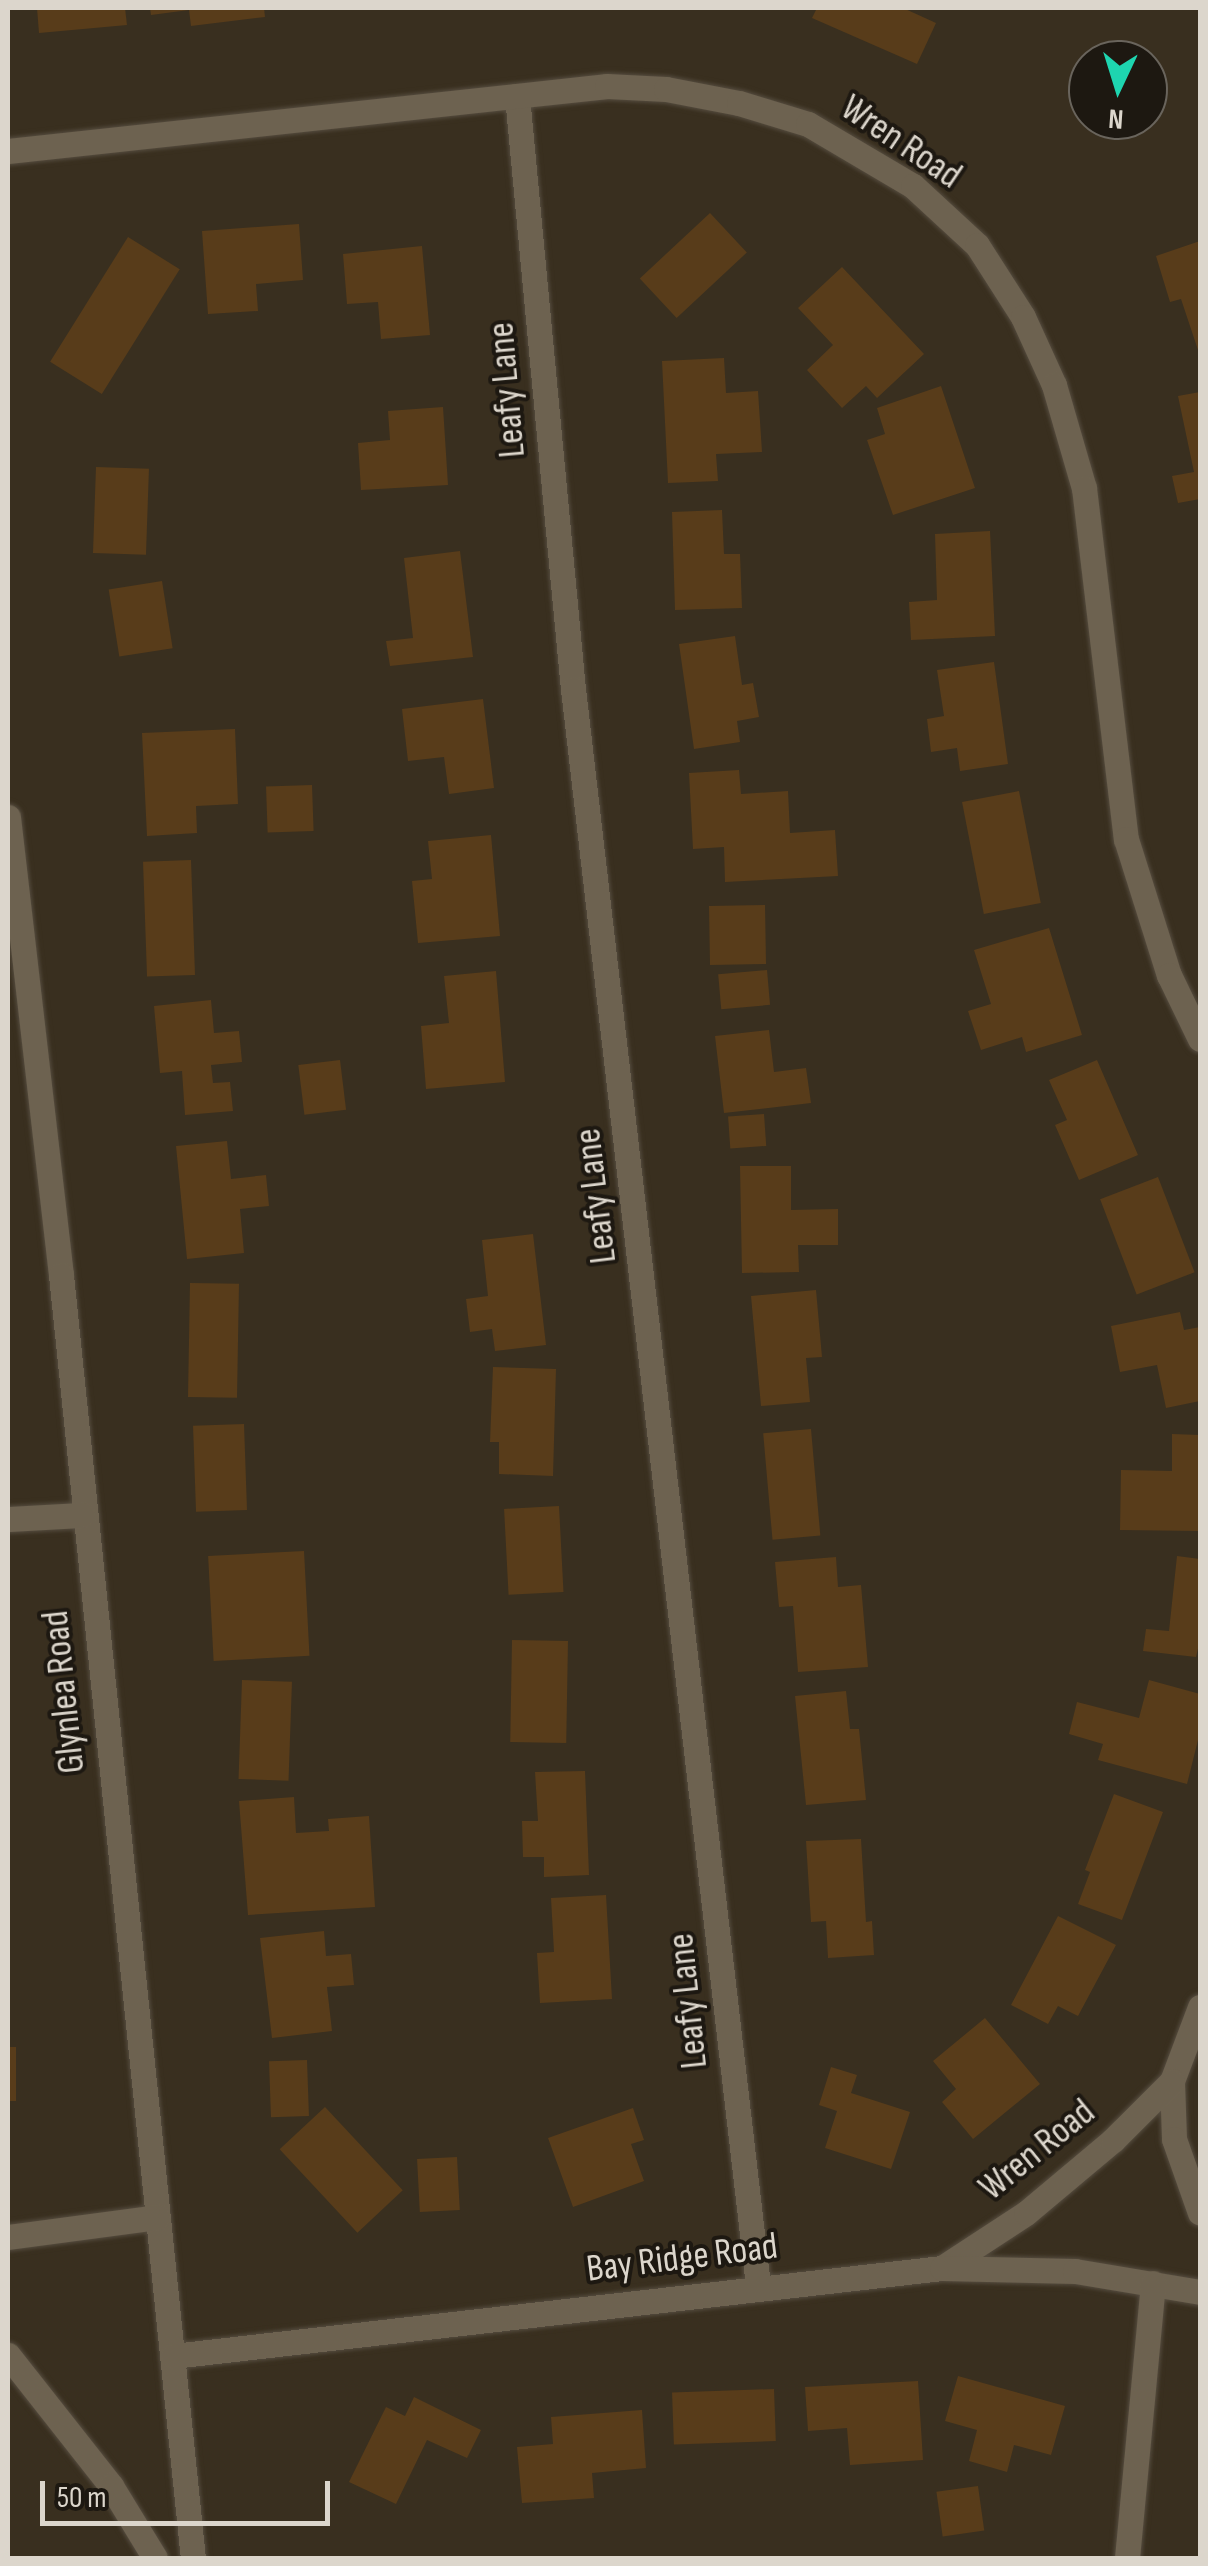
<!DOCTYPE html>
<html>
<head>
<meta charset="utf-8">
<style>
  body { margin:0 }
  #map { position:relative; width:1208px; height:2566px; overflow:hidden; background:#392f1f; font-family:"Sofia Sans Condensed",sans-serif }
  div>[style] { position:absolute }
  [style*='--x'] { left:calc(var(--x)*1px); top:calc(var(--y)*1px); width:calc(var(--w)*1px); rotate:calc(var(--a)*1deg) }
  .building>* { inset:0; background:#583c1a; transform-origin:0 0 }
  .roads { filter:drop-shadow(0 0 2px #554c3f) drop-shadow(0 0 2px #554c3f) }
  .minor>* { height:25px; margin:-12.5px; padding:0 12.5px; transform-origin:12.5px; border-radius:12.5px; background:#6d6250 }
  span { translate:-50% -50%; white-space:nowrap; text-align:center; line-height:1.15; -webkit-text-stroke:8px #1d1811; paint-order:stroke }
  .street-label { font-size:38px; color:#dcd6cc }
  .frame { position:absolute; inset:0; border:10px solid #dcd6cc; pointer-events:none }
  .north { position:absolute; left:1068px; top:40px; width:100px; height:100px; box-sizing:border-box; background:#1d1811; border:2px solid #69645c; border-radius:50%; rotate:184deg; font-size:28px; font-weight:700; line-height:40px; text-align:center; color:#dcd6cc }
  .north::after { content:''; display:block; margin:auto; width:35px; height:45px; background:#1ed5b0; clip-path:polygon(50% 0,100% 100%,50% 72%,0 100%) }
  .scale { position:absolute; left:40px; top:2481px; width:290px; height:45px; box-sizing:border-box; border:5px solid #dcd6cc; border-top:0; padding-left:12px; font-size:30px; line-height:35px; white-space:nowrap; color:#dcd6cc; -webkit-text-stroke:8px #1d1811; paint-order:stroke }
</style>
</head>
<body>
<div id="map">
  <div class="building">
    <i style="clip-path:polygon(37px 8px,125px 8px,127px 25px,39px 33px)"></i>
    <i style="clip-path:polygon(150px 8px,264px 8px,265px 17px,191px 26px,189px 10px,151px 15px)"></i>
    <i style="clip-path:polygon(817px 8px,903px 8px,936px 23px,917px 64px,812px 18px)"></i>
    <i style="left:710px;top:213px;width:54px;height:96px;rotate:47deg"></i>
    <i style="clip-path:polygon(299px 224px,303px 280px,256px 284px,258px 311px,208px 314px,202px 231px)"></i>
    <i style="left:128px;top:237px;width:61px;height:147px;rotate:32deg"></i>
    <i style="clip-path:polygon(1200px 241px,1200px 356px,1181px 299px,1170px 302px,1156px 256px)"></i>
    <i style="clip-path:polygon(422px 246px,430px 335px,381px 339px,378px 302px,347px 304px,343px 254px)"></i>
    <i style="clip-path:polygon(842px 267px,924px 354px,877px 398px,866px 386px,842px 408px,807px 370px,833px 345px,798px 308px)"></i>
    <i style="clip-path:polygon(724px 358px,726px 393px,758px 391px,762px 452px,716px 454px,718px 481px,668px 483px,662px 361px)"></i>
    <i style="clip-path:polygon(941px 386px,975px 488px,893px 515px,867px 440px,885px 434px,877px 408px)"></i>
    <i style="clip-path:polygon(1200px 392px,1200px 499px,1178px 503px,1172px 476px,1194px 472px,1178px 396px)"></i>
    <i style="clip-path:polygon(443px 407px,448px 485px,361px 490px,358px 443px,390px 440px,388px 411px)"></i>
    <i style="left:96px;top:467px;width:53px;height:86px;rotate:2deg"></i>
    <i style="clip-path:polygon(722px 510px,724px 554px,740px 554px,742px 608px,675px 610px,672px 512px)"></i>
    <i style="clip-path:polygon(990px 531px,995px 636px,911px 640px,909px 602px,937px 600px,935px 534px)"></i>
    <i style="clip-path:polygon(460px 551px,473px 657px,390px 666px,386px 641px,413px 638px,404px 558px)"></i>
    <i style="left:162px;top:581px;width:68px;height:54px;rotate:81deg"></i>
    <i style="clip-path:polygon(735px 636px,742px 685px,753px 683px,759px 717px,737px 721px,740px 742px,694px 749px,679px 644px)"></i>
    <i style="clip-path:polygon(994px 662px,1008px 764px,960px 771px,957px 748px,931px 752px,927px 719px,944px 716px,937px 670px)"></i>
    <i style="clip-path:polygon(483px 699px,494px 788px,449px 794px,444px 757px,408px 761px,402px 709px)"></i>
    <i style="clip-path:polygon(235px 729px,238px 804px,196px 806px,197px 833px,147px 836px,142px 733px)"></i>
    <i style="clip-path:polygon(739px 770px,741px 794px,788px 791px,790px 833px,835px 830px,838px 876px,725px 882px,724px 847px,693px 849px,689px 773px)"></i>
    <i style="left:312px;top:785px;width:46px;height:46px;rotate:88deg"></i>
    <i style="left:1019px;top:791px;width:114px;height:58px;rotate:79deg"></i>
    <i style="clip-path:polygon(491px 835px,500px 936px,418px 943px,412px 881px,432px 879px,428px 841px)"></i>
    <i style="left:191px;top:860px;width:115px;height:48px;rotate:88deg"></i>
    <i style="left:765px;top:905px;width:59px;height:56px;rotate:89deg"></i>
    <i style="clip-path:polygon(1049px 928px,1082px 1035px,1026px 1052px,1022px 1037px,981px 1050px,968px 1011px,991px 1004px,974px 950px)"></i>
    <i style="left:767px;top:970px;width:35px;height:49px;rotate:85deg"></i>
    <i style="clip-path:polygon(496px 971px,505px 1082px,426px 1089px,421px 1026px,449px 1023px,444px 976px)"></i>
    <i style="clip-path:polygon(211px 1000px,214px 1033px,239px 1031px,242px 1062px,211px 1065px,213px 1083px,230px 1082px,233px 1111px,185px 1115px,182px 1071px,160px 1073px,154px 1006px)"></i>
    <i style="clip-path:polygon(769px 1030px,774px 1072px,806px 1068px,811px 1103px,724px 1113px,715px 1036px)"></i>
    <i style="left:340px;top:1060px;width:50px;height:42px;rotate:83deg"></i>
    <i style="clip-path:polygon(1097px 1060px,1138px 1155px,1079px 1180px,1055px 1125px,1067px 1120px,1049px 1080px)"></i>
    <i style="left:764px;top:1114px;width:32px;height:36px;rotate:86deg"></i>
    <i style="clip-path:polygon(227px 1141px,231px 1179px,266px 1175px,269px 1206px,240px 1209px,244px 1253px,187px 1259px,176px 1146px)"></i>
    <i style="clip-path:polygon(740px 1166px,791px 1166px,791px 1210px,838px 1209px,838px 1245px,798px 1245px,799px 1272px,742px 1273px)"></i>
    <i style="left:1158px;top:1177px;width:102px;height:62px;rotate:69deg"></i>
    <i style="clip-path:polygon(533px 1234px,546px 1345px,495px 1351px,492px 1329px,470px 1332px,466px 1299px,488px 1296px,482px 1240px)"></i>
    <i style="left:190px;top:1283px;width:49px;height:114px;rotate:1deg"></i>
    <i style="clip-path:polygon(816px 1290px,822px 1357px,806px 1358px,810px 1402px,761px 1406px,751px 1296px)"></i>
    <i style="clip-path:polygon(1180px 1312px,1184px 1330px,1200px 1327px,1200px 1401px,1166px 1408px,1157px 1365px,1120px 1372px,1111px 1326px)"></i>
    <i style="clip-path:polygon(493px 1367px,556px 1369px,553px 1476px,499px 1474px,499px 1442px,490px 1442px)"></i>
    <i style="left:244px;top:1424px;width:86px;height:51px;rotate:88deg"></i>
    <i style="left:811px;top:1429px;width:107px;height:48px;rotate:85deg"></i>
    <i style="clip-path:polygon(1172px 1434px,1200px 1435px,1200px 1531px,1120px 1530px,1121px 1470px,1172px 1471px)"></i>
    <i style="left:559px;top:1506px;width:86px;height:55px;rotate:87deg"></i>
    <i style="left:304px;top:1551px;width:105px;height:96px;rotate:87deg"></i>
    <i style="clip-path:polygon(1177px 1556px,1200px 1559px,1200px 1640px,1196px 1657px,1143px 1651px,1146px 1629px,1169px 1631px)"></i>
    <i style="clip-path:polygon(836px 1557px,838px 1587px,861px 1585px,868px 1667px,798px 1672px,793px 1606px,779px 1607px,775px 1562px)"></i>
    <i style="left:512px;top:1640px;width:56px;height:102px;rotate:1deg"></i>
    <i style="left:242px;top:1680px;width:50px;height:99px;rotate:2deg"></i>
    <i style="clip-path:polygon(1149px 1680px,1200px 1694px,1200px 1732px,1187px 1784px,1098px 1760px,1103px 1744px,1069px 1734px,1077px 1702px,1139px 1718px)"></i>
    <i style="clip-path:polygon(846px 1691px,850px 1729px,859px 1729px,866px 1800px,806px 1805px,795px 1696px)"></i>
    <i style="clip-path:polygon(585px 1771px,589px 1875px,544px 1877px,544px 1857px,523px 1857px,522px 1821px,538px 1821px,535px 1772px)"></i>
    <i style="clip-path:polygon(1114px 1794px,1163px 1812px,1122px 1920px,1078px 1904px,1090px 1872px,1085px 1870px)"></i>
    <i style="clip-path:polygon(294px 1797px,296px 1833px,329px 1831px,328px 1819px,369px 1816px,375px 1907px,248px 1915px,239px 1801px)"></i>
    <i style="clip-path:polygon(861px 1839px,866px 1922px,872px 1921px,874px 1955px,828px 1958px,826px 1921px,811px 1922px,806px 1841px)"></i>
    <i style="clip-path:polygon(606px 1895px,612px 1999px,540px 2003px,537px 1953px,554px 1952px,551px 1898px)"></i>
    <i style="clip-path:polygon(1058px 1916px,1116px 1945px,1078px 2016px,1058px 2006px,1048px 2024px,1011px 2005px)"></i>
    <i style="clip-path:polygon(324px 1931px,326px 1956px,351px 1954px,354px 1985px,327px 1987px,332px 2031px,272px 2038px,260px 1938px)"></i>
    <i style="clip-path:polygon(985px 2018px,1040px 2084px,973px 2139px,942px 2102px,956px 2089px,933px 2061px)"></i>
    <i style="left:8px;top:2047px;width:8px;height:54px"></i>
    <i style="left:307px;top:2060px;width:56px;height:38px;rotate:88deg"></i>
    <i style="clip-path:polygon(831px 2067px,857px 2075px,851px 2093px,910px 2112px,891px 2169px,825px 2148px,837px 2111px,819px 2105px)"></i>
    <i style="left:325px;top:2107px;width:114px;height:62px;rotate:47deg"></i>
    <i style="clip-path:polygon(633px 2108px,644px 2140px,631px 2144px,644px 2181px,573px 2207px,548px 2138px)"></i>
    <i style="left:457px;top:2157px;width:53px;height:40px;rotate:87deg"></i>
    <i style="clip-path:polygon(958px 2376px,1065px 2406px,1051px 2455px,1014px 2445px,1007px 2472px,969px 2461px,977px 2430px,945px 2421px)"></i>
    <i style="clip-path:polygon(918px 2381px,923px 2460px,850px 2465px,847px 2428px,808px 2431px,805px 2387px)"></i>
    <i style="left:774px;top:2389px;width:52px;height:102px;rotate:88deg"></i>
    <i style="clip-path:polygon(414px 2397px,481px 2430px,467px 2458px,427px 2440px,396px 2504px,349px 2482px,386px 2407px,405px 2416px)"></i>
    <i style="clip-path:polygon(642px 2410px,646px 2468px,592px 2473px,594px 2498px,522px 2503px,517px 2447px,553px 2444px,551px 2417px)"></i>
    <i style="left:978px;top:2486px;width:45px;height:42px;rotate:82deg"></i>
  </div>
  <div class="roads">
    <div class="minor">
      <i style="--x:517;--y:96;--w:596;--a:84.61"></i>
      <i style="--x:573;--y:689;--w:1608;--a:83.39"></i>
      <i style="--x:8;--y:151;--w:603;--a:-6.19"></i>
      <i style="--x:607;--y:86;--w:59;--a:2.9"></i>
      <i style="--x:666;--y:89;--w:74;--a:10.9"></i>
      <i style="--x:739;--y:103;--w:72;--a:16.9"></i>
      <i style="--x:808;--y:124;--w:122;--a:30.6"></i>
      <i style="--x:913;--y:186;--w:87;--a:42.7"></i>
      <i style="--x:977;--y:245;--w:85;--a:57.4"></i>
      <i style="--x:1023;--y:317;--w:75;--a:65.5"></i>
      <i style="--x:1054;--y:385;--w:107;--a:73.8"></i>
      <i style="--x:1084;--y:488;--w:354;--a:83.2"></i>
      <i style="--x:1126;--y:839;--w:143;--a:72.5"></i>
      <i style="--x:1169;--y:975;--w:71;--a:64.2"></i>
      <i style="--x:8;--y:817;--w:461;--a:83.4"></i>
      <i style="--x:61;--y:1275;--w:1290;--a:84.13"></i>
      <i style="--x:8;--y:1519;--w:74;--a:-3.1"></i>
      <i style="--x:1200;--y:2007;--w:79;--a:110.7"></i>
      <i style="--x:1172;--y:2081;--w:58;--a:88"></i>
      <i style="--x:1174;--y:2139;--w:78;--a:70.6"></i>
      <i style="--x:8;--y:2237;--w:151;--a:-7.6"></i>
      <i style="--x:942;--y:2268;--w:100;--a:-33.2"></i>
      <i style="--x:1026;--y:2213;--w:114;--a:-40"></i>
      <i style="--x:1113;--y:2140;--w:83;--a:-45"></i>
      <i style="--x:8;--y:2355;--w:167;--a:51.8"></i>
      <i style="--x:111;--y:2486;--w:84;--a:58.6"></i>
      <i style="--x:173;--y:2356;--w:774;--a:-6.53"></i>
      <i style="--x:942;--y:2268;--w:133;--a:1.3"></i>
      <i style="--x:1075;--y:2271;--w:127;--a:9.5"></i>
      <i style="--x:1127;--y:2558;--w:276;--a:-84.6"></i>
    </div>
  </div>
  <div class="street-label">
    <span style="left:901px;top:142px;rotate:34deg">Wren Road</span>
    <span style="left:507px;top:390px;rotate:-95deg">Leafy Lane</span>
    <span style="left:596px;top:1196px;rotate:-97deg">Leafy Lane</span>
    <span style="left:64px;top:1692px;rotate:-96deg">Glynlea Road</span>
    <span style="left:688px;top:2001px;rotate:-96deg">Leafy Lane</span>
    <span style="left:1037px;top:2150px;rotate:-39deg">Wren Road</span>
    <span style="left:682px;top:2258px;rotate:-7deg">Bay Ridge Road</span>
  </div>
  <div class="frame"></div>
  <div class="north">N</div>
  <div class="scale">50 m</div>
</div>
</body>
</html>
